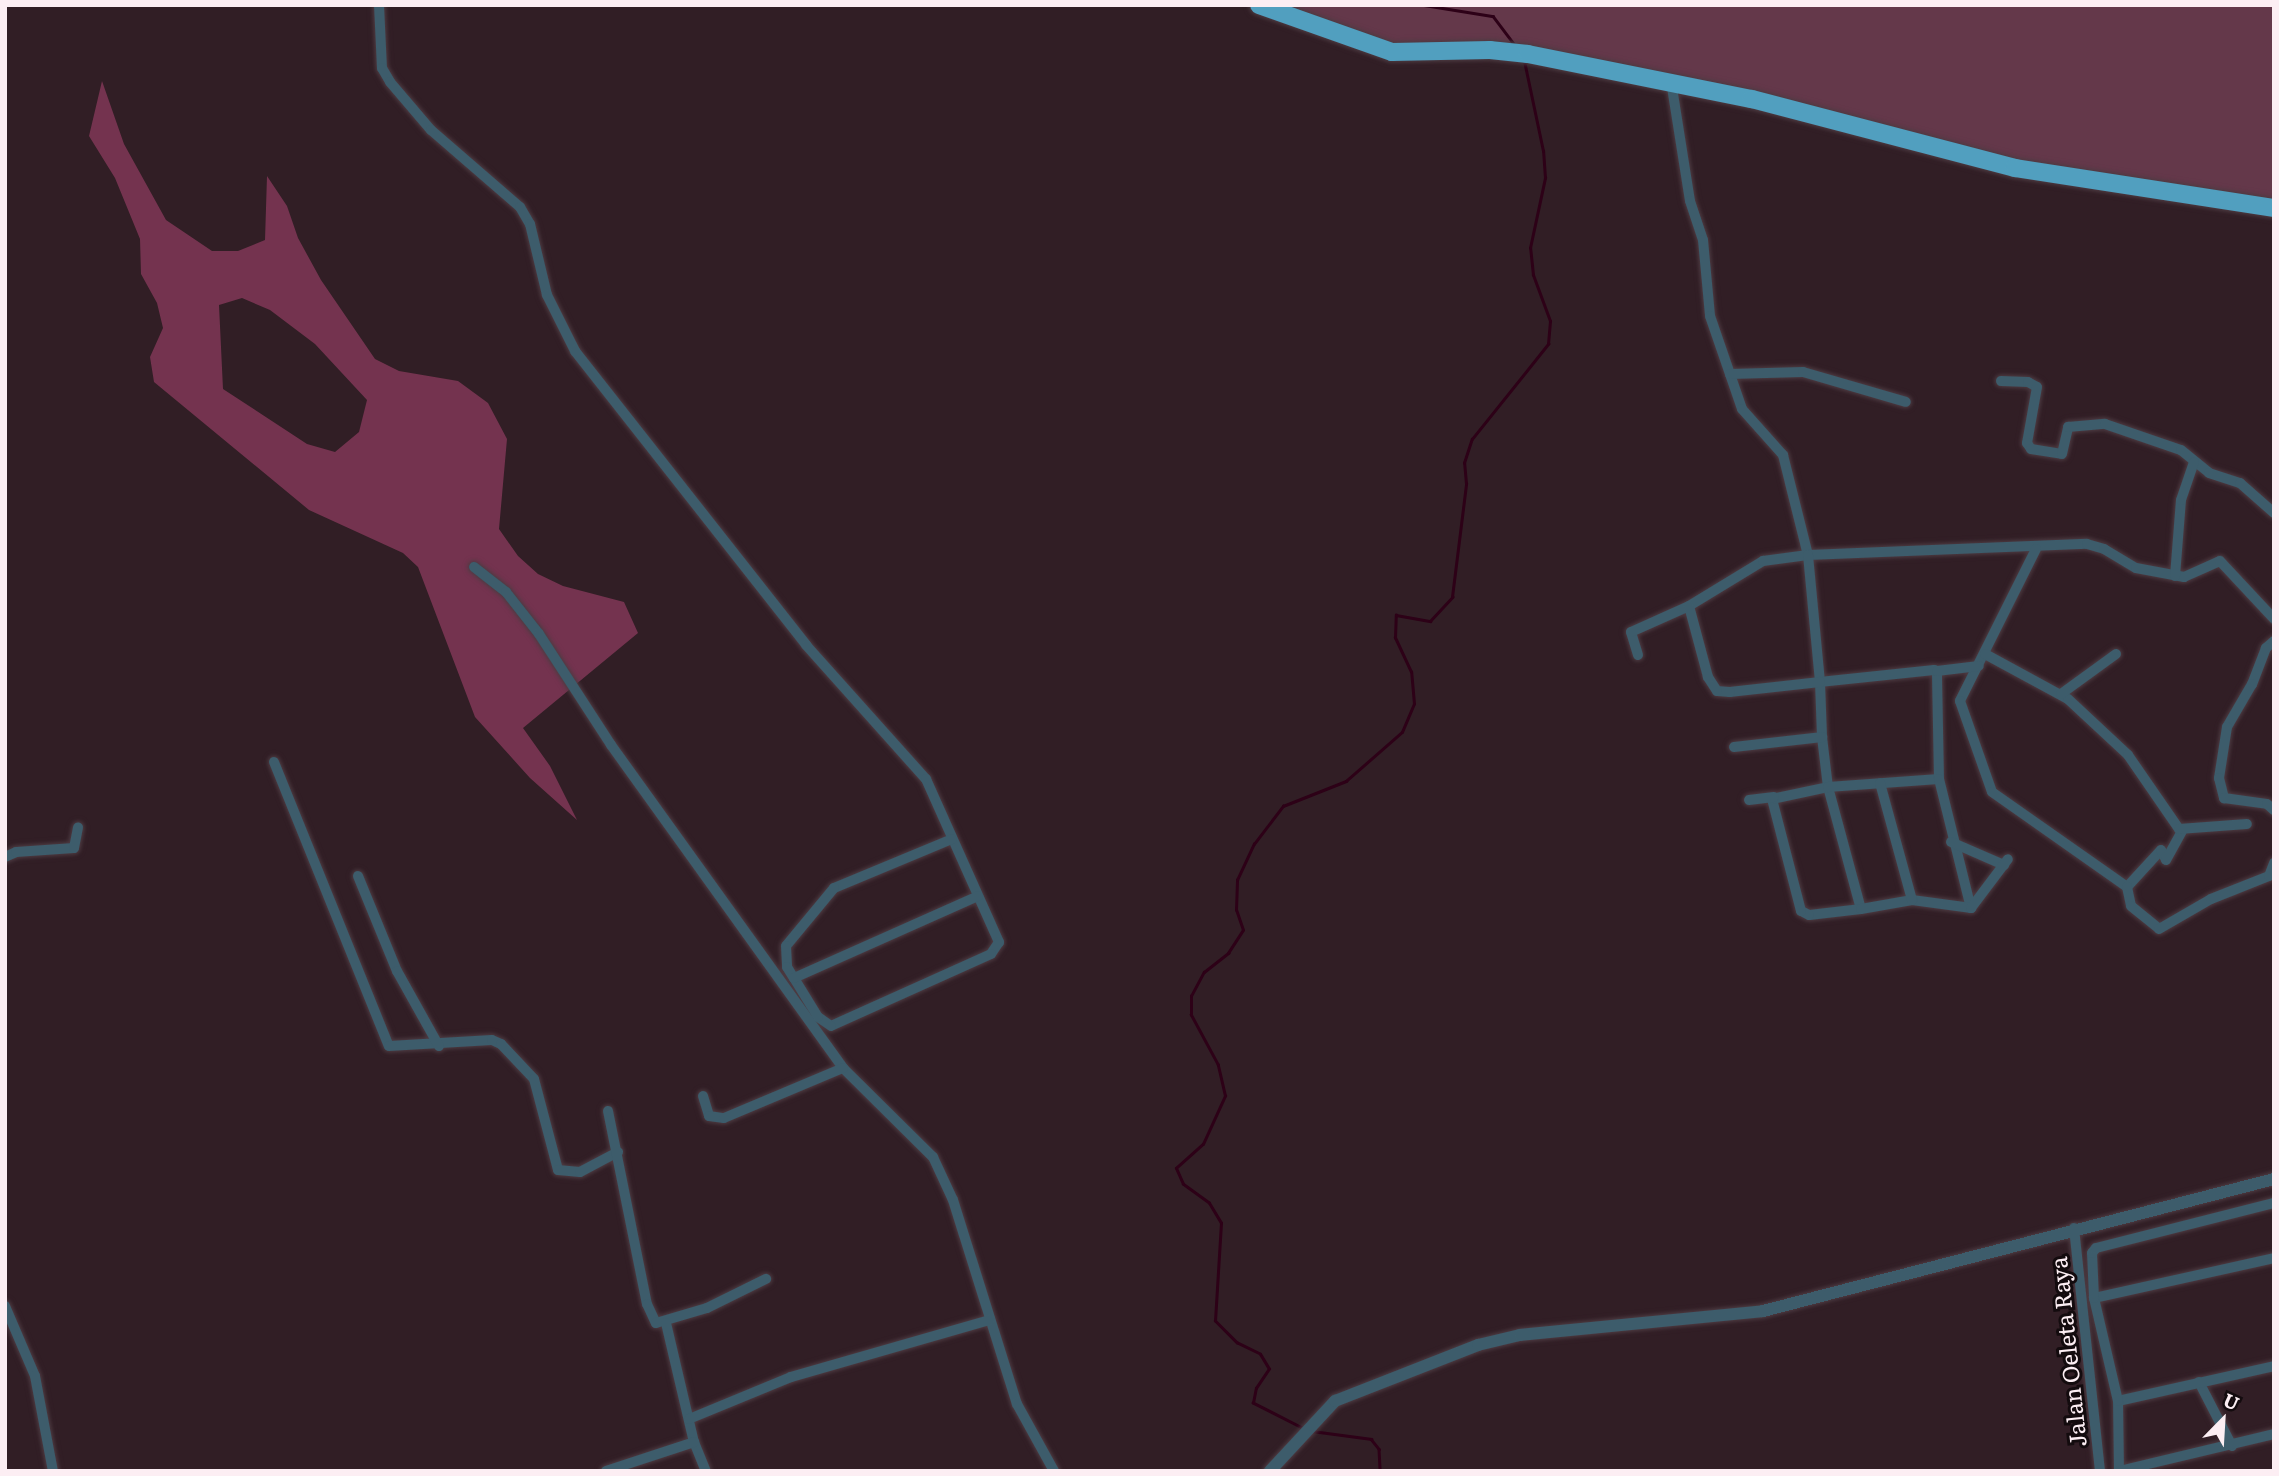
<!DOCTYPE html>
<html>
<head>
<meta charset="utf-8">
<style>
  body { margin:0 }
  #map { position:relative; width:2279px; height:1476px; overflow:hidden; background:#311e25; font-family:Literata,serif }
  div>[style] { position:absolute }
  [style*='--x'] { left:calc(var(--x)*1px); top:calc(var(--y)*1px); width:calc(var(--w)*1px); rotate:calc(var(--a)*1deg) }
  .green>* { inset:0; background:#64384a }
  .forest>* { inset:0; background:#74334f }
  .stream>* { height:2.5px; margin:-1.25px; padding:0 1.25px; transform-origin:1.25px; border-radius:1.25px; background:#2d0117 }
  .roads { filter:drop-shadow(0 0 2px #4d3b42) drop-shadow(0 0 2px #4d3b42) }
  .minor>* { height:10px; margin:-5px; padding:0 5px; transform-origin:5px; border-radius:5px; background:#3d5c6b }
  .tertiary>* { height:12px; margin:-6px; padding:0 6px; transform-origin:6px; border-radius:6px; background:#3d5c6b }
  .trunk>* { height:18px; margin:-9px; padding:0 9px; transform-origin:9px; border-radius:9px; background:#519fbf }
  span { translate:-50% -50%; white-space:nowrap; text-align:center; line-height:1.15; -webkit-text-stroke:6px #130b0e; paint-order:stroke }
  .street-label { font-size:23px; color:#fceef3 }
  .frame { position:absolute; inset:0; border:7px solid #fceef3; pointer-events:none }
  .north { position:absolute; left:2188px; top:1385px; width:70px; height:70px; -webkit-text-stroke:5px #130b0e; paint-order:stroke; rotate:24deg; font-size:19px; font-weight:700; line-height:28px; text-align:center; color:#fceef3 }
  .north::after { content:''; display:block; margin:auto; width:24px; height:32px; background:#fceef3; clip-path:polygon(50% 0,100% 100%,50% 72%,0 100%) }
</style>
</head>
<body>
<div id="map">
  <div class="green">
    <i style="clip-path:polygon(1272px 5px,2274px 5px,2274px 204px,1974px 154px,1703px 83px,1495px 41px,1401px 47px)"></i>
  </div>
  <div class="forest">
    <i style="clip-path:polygon(evenodd,102px 81px,124px 144px,166px 220px,212px 251px,238px 251px,265px 240px,267px 176px,287px 206px,298px 238px,321px 280px,375px 359px,399px 371px,458px 381px,488px 403px,507px 439px,499px 529px,518px 556px,538px 574px,563px 586px,624px 602px,638px 633px,523px 728px,550px 766px,577px 820px,530px 778px,475px 717px,418px 567px,403px 553px,309px 510px,154px 382px,150px 357px,163px 328px,157px 303px,141px 274px,140px 239px,115px 178px,89px 136px,102px 81px,242px 298px,270px 310px,315px 344px,367px 400px,359px 432px,335px 452px,307px 444px,223px 389px,219px 305px,242px 298px)"></i>
  </div>
  <div class="stream">
    <i style="--x:1424;--y:5;--w:70;--a:9.1"></i>
    <i style="--x:1493;--y:16;--w:38;--a:53"></i>
    <i style="--x:1302;--y:1428;--w:55;--a:-153"></i>
    <i style="--x:1253;--y:1403;--w:15;--a:-79"></i>
    <i style="--x:1256;--y:1388;--w:23;--a:-56"></i>
    <i style="--x:1269;--y:1369;--w:17;--a:-121"></i>
    <i style="--x:1260;--y:1354;--w:25;--a:-154"></i>
    <i style="--x:1237;--y:1343;--w:31;--a:-135"></i>
    <i style="--x:1215;--y:1321;--w:98;--a:-86.5"></i>
    <i style="--x:1221;--y:1223;--w:23;--a:-121"></i>
    <i style="--x:1209;--y:1203;--w:32;--a:-144"></i>
    <i style="--x:1183;--y:1184;--w:17;--a:-114"></i>
    <i style="--x:1176;--y:1168;--w:36;--a:-42"></i>
    <i style="--x:1203;--y:1144;--w:53;--a:-65.4"></i>
    <i style="--x:1225;--y:1096;--w:32;--a:-103"></i>
    <i style="--x:1218;--y:1065;--w:57;--a:-118.4"></i>
    <i style="--x:1191;--y:1015;--w:19;--a:-90"></i>
    <i style="--x:1191;--y:996;--w:27;--a:-62"></i>
    <i style="--x:1204;--y:972;--w:31;--a:-38"></i>
    <i style="--x:1228;--y:953;--w:27;--a:-57"></i>
    <i style="--x:1243;--y:930;--w:21;--a:-109"></i>
    <i style="--x:1236;--y:910;--w:30;--a:-88"></i>
    <i style="--x:1237;--y:880;--w:40;--a:-65"></i>
    <i style="--x:1254;--y:844;--w:48;--a:-52.7"></i>
    <i style="--x:1283;--y:806;--w:68;--a:-21.6"></i>
    <i style="--x:1346;--y:781;--w:74;--a:-41.2"></i>
    <i style="--x:1402;--y:732;--w:30;--a:-67"></i>
    <i style="--x:1414;--y:704;--w:32;--a:-95"></i>
    <i style="--x:1411;--y:672;--w:38;--a:-115"></i>
    <i style="--x:1395;--y:638;--w:23;--a:-88"></i>
    <i style="--x:1396;--y:615;--w:35;--a:10"></i>
    <i style="--x:1430;--y:621;--w:33;--a:-47"></i>
    <i style="--x:1452;--y:597;--w:114;--a:-82.9"></i>
    <i style="--x:1466;--y:484;--w:21;--a:-95"></i>
    <i style="--x:1464;--y:463;--w:25;--a:-72"></i>
    <i style="--x:1472;--y:439;--w:122;--a:-51.3"></i>
    <i style="--x:1548;--y:344;--w:23;--a:-85"></i>
    <i style="--x:1550;--y:321;--w:49;--a:-110.3"></i>
    <i style="--x:1533;--y:275;--w:27;--a:-96"></i>
    <i style="--x:1530;--y:248;--w:72;--a:-77.9"></i>
    <i style="--x:1545;--y:178;--w:27;--a:-94"></i>
    <i style="--x:1543;--y:151;--w:92;--a:-101.9"></i>
    <i style="--x:1312;--y:1431;--w:60;--a:7.7"></i>
    <i style="--x:1371;--y:1439;--w:13;--a:51"></i>
    <i style="--x:1379;--y:1449;--w:22;--a:87"></i>
  </div>
  <div class="roads">
    <div class="minor">
      <i style="--x:379;--y:5;--w:63;--a:87.3"></i>
      <i style="--x:382;--y:68;--w:16;--a:60"></i>
      <i style="--x:390;--y:82;--w:63;--a:49.5"></i>
      <i style="--x:431;--y:130;--w:118;--a:40.9"></i>
      <i style="--x:520;--y:207;--w:20;--a:60"></i>
      <i style="--x:530;--y:224;--w:73;--a:76.5"></i>
      <i style="--x:547;--y:295;--w:63;--a:63.4"></i>
      <i style="--x:575;--y:351;--w:374;--a:51.8"></i>
      <i style="--x:806;--y:645;--w:180;--a:48.2"></i>
      <i style="--x:926;--y:779;--w:179;--a:65.9"></i>
      <i style="--x:999;--y:942;--w:14;--a:124"></i>
      <i style="--x:991;--y:954;--w:175;--a:155.8"></i>
      <i style="--x:831;--y:1026;--w:16;--a:-145"></i>
      <i style="--x:818;--y:1017;--w:46;--a:-121.6"></i>
      <i style="--x:1671;--y:81;--w:121;--a:81"></i>
      <i style="--x:1690;--y:201;--w:41;--a:71.6"></i>
      <i style="--x:1703;--y:240;--w:76;--a:84.7"></i>
      <i style="--x:1710;--y:316;--w:98;--a:71"></i>
      <i style="--x:1742;--y:409;--w:62;--a:48.3"></i>
      <i style="--x:1783;--y:455;--w:103;--a:76"></i>
      <i style="--x:1808;--y:555;--w:279;--a:-2.3"></i>
      <i style="--x:2087;--y:544;--w:18;--a:16"></i>
      <i style="--x:2104;--y:549;--w:37;--a:31"></i>
      <i style="--x:2136;--y:568;--w:49;--a:10.6"></i>
      <i style="--x:2184;--y:577;--w:39;--a:-24"></i>
      <i style="--x:2220;--y:561;--w:79;--a:47"></i>
      <i style="--x:1730;--y:374;--w:73;--a:-1.6"></i>
      <i style="--x:1803;--y:372;--w:107;--a:16.2"></i>
      <i style="--x:2001;--y:381;--w:27;--a:2"></i>
      <i style="--x:2028;--y:382;--w:10;--a:29"></i>
      <i style="--x:2037;--y:387;--w:57;--a:100.1"></i>
      <i style="--x:2027;--y:443;--w:7;--a:56"></i>
      <i style="--x:2031;--y:449;--w:31;--a:9"></i>
      <i style="--x:2062;--y:454;--w:28;--a:-77"></i>
      <i style="--x:2068;--y:427;--w:37;--a:-5"></i>
      <i style="--x:2105;--y:424;--w:80;--a:18.9"></i>
      <i style="--x:2181;--y:450;--w:36;--a:39"></i>
      <i style="--x:2209;--y:473;--w:33;--a:18"></i>
      <i style="--x:2240;--y:483;--w:45;--a:41.4"></i>
      <i style="--x:2036;--y:549;--w:170;--a:116.6"></i>
      <i style="--x:1960;--y:701;--w:96;--a:70.6"></i>
      <i style="--x:1992;--y:792;--w:165;--a:35.1"></i>
      <i style="--x:2127;--y:887;--w:50;--a:-47.4"></i>
      <i style="--x:2161;--y:850;--w:11;--a:63"></i>
      <i style="--x:2166;--y:860;--w:33;--a:-61"></i>
      <i style="--x:474;--y:567;--w:41;--a:38"></i>
      <i style="--x:506;--y:592;--w:53;--a:51.8"></i>
      <i style="--x:539;--y:634;--w:132;--a:57"></i>
      <i style="--x:611;--y:745;--w:398;--a:54.3"></i>
      <i style="--x:843;--y:1068;--w:127;--a:44.7"></i>
      <i style="--x:933;--y:1157;--w:47;--a:65.1"></i>
      <i style="--x:953;--y:1200;--w:214;--a:72.6"></i>
      <i style="--x:1017;--y:1404;--w:77;--a:61.1"></i>
      <i style="--x:2175;--y:576;--w:76;--a:-85.5"></i>
      <i style="--x:2181;--y:500;--w:40;--a:-71.1"></i>
      <i style="--x:2274;--y:641;--w:11;--a:139"></i>
      <i style="--x:2266;--y:648;--w:39;--a:111"></i>
      <i style="--x:2252;--y:684;--w:50;--a:120.2"></i>
      <i style="--x:2227;--y:727;--w:52;--a:98.9"></i>
      <i style="--x:2219;--y:778;--w:21;--a:76"></i>
      <i style="--x:2224;--y:798;--w:43;--a:7.9"></i>
      <i style="--x:2267;--y:804;--w:9;--a:41"></i>
      <i style="--x:1985;--y:654;--w:94;--a:28.5"></i>
      <i style="--x:2068;--y:699;--w:82;--a:43"></i>
      <i style="--x:2128;--y:755;--w:90;--a:55.4"></i>
      <i style="--x:2179;--y:829;--w:68;--a:-4.2"></i>
      <i style="--x:1638;--y:655;--w:24;--a:-107"></i>
      <i style="--x:1631;--y:632;--w:64;--a:-24.1"></i>
      <i style="--x:1689;--y:606;--w:87;--a:-31.3"></i>
      <i style="--x:1763;--y:561;--w:45;--a:-7.6"></i>
      <i style="--x:1808;--y:555;--w:128;--a:84.6"></i>
      <i style="--x:1820;--y:682;--w:55;--a:87.9"></i>
      <i style="--x:1822;--y:737;--w:50;--a:83.2"></i>
      <i style="--x:1828;--y:787;--w:126;--a:74.9"></i>
      <i style="--x:1861;--y:909;--w:52;--a:173.4"></i>
      <i style="--x:1809;--y:915;--w:9;--a:-153"></i>
      <i style="--x:1801;--y:911;--w:116;--a:-104.5"></i>
      <i style="--x:1772;--y:799;--w:57;--a:-12.1"></i>
      <i style="--x:1828;--y:787;--w:111;--a:-4.1"></i>
      <i style="--x:1939;--y:779;--w:108;--a:-91.1"></i>
      <i style="--x:1937;--y:671;--w:3;--a:-162"></i>
      <i style="--x:1934;--y:670;--w:115;--a:174"></i>
      <i style="--x:1820;--y:682;--w:91;--a:173.7"></i>
      <i style="--x:1730;--y:692;--w:13;--a:-176"></i>
      <i style="--x:1717;--y:691;--w:17;--a:-123"></i>
      <i style="--x:1708;--y:677;--w:73;--a:-105"></i>
      <i style="--x:1937;--y:671;--w:42;--a:-6.8"></i>
      <i style="--x:2061;--y:694;--w:68;--a:-36"></i>
      <i style="--x:1734;--y:747;--w:89;--a:-6.5"></i>
      <i style="--x:274;--y:762;--w:306;--a:68"></i>
      <i style="--x:389;--y:1046;--w:103;--a:-3.3"></i>
      <i style="--x:492;--y:1040;--w:10;--a:24"></i>
      <i style="--x:501;--y:1044;--w:48;--a:46.7"></i>
      <i style="--x:534;--y:1079;--w:94;--a:75.2"></i>
      <i style="--x:558;--y:1170;--w:22;--a:5"></i>
      <i style="--x:580;--y:1172;--w:43;--a:-27.8"></i>
      <i style="--x:1939;--y:779;--w:133;--a:76.1"></i>
      <i style="--x:1749;--y:800;--w:25;--a:-7"></i>
      <i style="--x:952;--y:839;--w:128;--a:157.4"></i>
      <i style="--x:834;--y:888;--w:75;--a:129.6"></i>
      <i style="--x:786;--y:946;--w:21;--a:87"></i>
      <i style="--x:787;--y:967;--w:13;--a:58"></i>
      <i style="--x:794;--y:978;--w:201;--a:-24"></i>
      <i style="--x:1951;--y:842;--w:58;--a:23.5"></i>
      <i style="--x:5;--y:857;--w:12;--a:-24"></i>
      <i style="--x:16;--y:852;--w:58;--a:-3.9"></i>
      <i style="--x:74;--y:848;--w:21;--a:-79"></i>
      <i style="--x:358;--y:876;--w:103;--a:67.7"></i>
      <i style="--x:397;--y:971;--w:86;--a:60.8"></i>
      <i style="--x:2127;--y:887;--w:19;--a:78"></i>
      <i style="--x:2131;--y:906;--w:36;--a:39"></i>
      <i style="--x:2159;--y:929;--w:60;--a:-30"></i>
      <i style="--x:2211;--y:899;--w:62;--a:-21.6"></i>
      <i style="--x:2269;--y:876;--w:14;--a:-69"></i>
      <i style="--x:1912;--y:900;--w:60;--a:7.7"></i>
      <i style="--x:1971;--y:908;--w:61;--a:-52.9"></i>
      <i style="--x:1861;--y:909;--w:52;--a:-10"></i>
      <i style="--x:1912;--y:900;--w:121;--a:-105.3"></i>
      <i style="--x:703;--y:1096;--w:21;--a:73"></i>
      <i style="--x:709;--y:1116;--w:15;--a:8"></i>
      <i style="--x:724;--y:1118;--w:129;--a:-22.8"></i>
      <i style="--x:608;--y:1111;--w:197;--a:78.6"></i>
      <i style="--x:647;--y:1304;--w:21;--a:65"></i>
      <i style="--x:656;--y:1323;--w:53;--a:-16.4"></i>
      <i style="--x:707;--y:1308;--w:66;--a:-26.2"></i>
      <i style="--x:2074;--y:1228;--w:244;--a:83.9"></i>
      <i style="--x:2094;--y:1298;--w:184;--a:-12.5"></i>
      <i style="--x:5;--y:1306;--w:76;--a:66.8"></i>
      <i style="--x:35;--y:1376;--w:97;--a:79.3"></i>
      <i style="--x:666;--y:1323;--w:122;--a:76.8"></i>
      <i style="--x:694;--y:1442;--w:31;--a:68"></i>
      <i style="--x:2199;--y:1382;--w:72;--a:62.7"></i>
      <i style="--x:2118;--y:1401;--w:160;--a:-12.6"></i>
      <i style="--x:689;--y:1419;--w:110;--a:-22.4"></i>
      <i style="--x:791;--y:1377;--w:207;--a:-16"></i>
      <i style="--x:606;--y:1471;--w:93;--a:-18.2"></i>
      <i style="--x:2119;--y:1471;--w:70;--a:-90.8"></i>
      <i style="--x:2118;--y:1401;--w:106;--a:-103.1"></i>
      <i style="--x:2094;--y:1298;--w:45;--a:-92.5"></i>
      <i style="--x:2092;--y:1253;--w:6;--a:-51"></i>
      <i style="--x:2096;--y:1248;--w:184;--a:-14.2"></i>
      <i style="--x:2119;--y:1471;--w:159;--a:-13.4"></i>
    </div>
    <div class="tertiary">
      <i style="--x:1270;--y:1471;--w:96;--a:-47.1"></i>
      <i style="--x:1335;--y:1401;--w:154;--a:-21.4"></i>
      <i style="--x:1478;--y:1345;--w:43;--a:-13.4"></i>
      <i style="--x:1520;--y:1335;--w:244;--a:-5.6"></i>
      <i style="--x:1763;--y:1311;--w:528;--a:-14.48"></i>
    </div>
    <div class="trunk">
      <i style="--x:1259;--y:5;--w:141;--a:19.5"></i>
      <i style="--x:1392;--y:52;--w:98;--a:-1.2"></i>
      <i style="--x:1490;--y:50;--w:38;--a:6"></i>
      <i style="--x:1528;--y:54;--w:228;--a:11.4"></i>
      <i style="--x:1752;--y:99;--w:272;--a:14.7"></i>
      <i style="--x:2015;--y:168;--w:262;--a:8.8"></i>
    </div>
  </div>
  <div class="street-label">
    <span style="left:2067px;top:1352px;rotate:-96deg">Jalan Oeleta Raya</span>
  </div>
  <div class="frame"></div>
  <div class="north">U</div>
</div>
</body>
</html>
